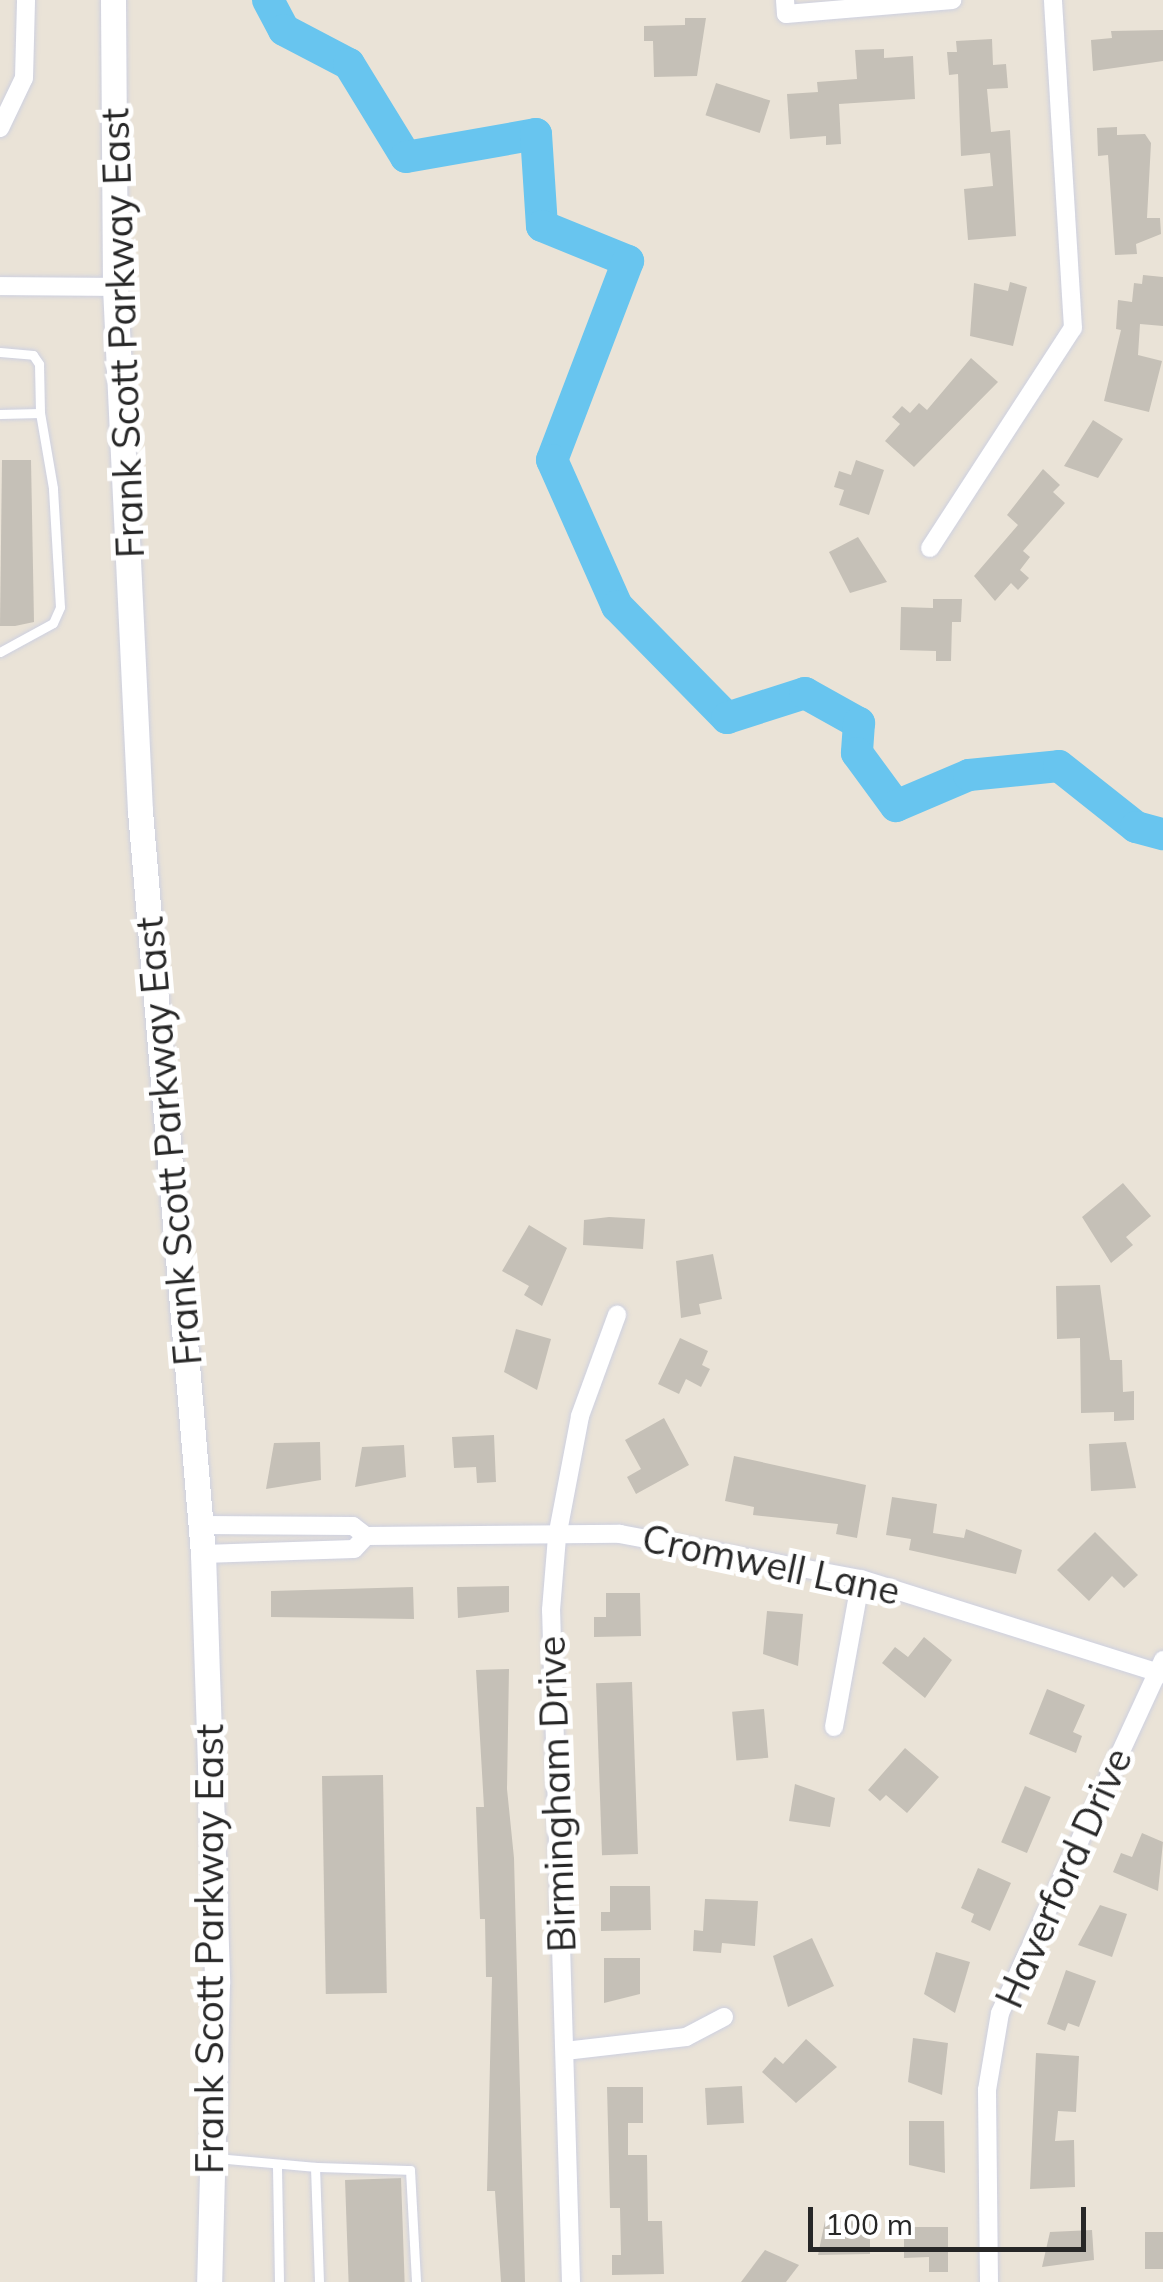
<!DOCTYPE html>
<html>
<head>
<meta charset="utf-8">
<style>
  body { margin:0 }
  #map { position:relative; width:1163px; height:2282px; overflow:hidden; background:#eae3d7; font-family:Mulish,sans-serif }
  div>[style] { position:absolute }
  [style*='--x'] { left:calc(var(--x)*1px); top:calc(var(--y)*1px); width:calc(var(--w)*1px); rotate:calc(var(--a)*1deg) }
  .river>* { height:32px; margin:-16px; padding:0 16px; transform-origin:16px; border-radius:16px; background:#68c5ef }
  .building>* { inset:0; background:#c5c0b7; transform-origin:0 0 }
  .roads { filter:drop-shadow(0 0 2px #cdd0e0) drop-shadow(0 0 2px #cdd0e0) }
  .service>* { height:9px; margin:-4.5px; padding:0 4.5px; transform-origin:4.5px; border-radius:4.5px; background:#fff }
  .minor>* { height:18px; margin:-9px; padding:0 9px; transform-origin:9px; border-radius:9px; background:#fff }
  .secondary>* { height:25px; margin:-12.5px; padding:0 12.5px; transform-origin:12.5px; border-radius:12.5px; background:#fff }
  span { translate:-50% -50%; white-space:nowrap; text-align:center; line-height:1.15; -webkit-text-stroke:10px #fff; paint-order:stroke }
  .street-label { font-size:38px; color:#272727 }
  .scale { position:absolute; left:808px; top:2207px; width:278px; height:45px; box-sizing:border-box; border:5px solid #272727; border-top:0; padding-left:12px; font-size:30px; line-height:35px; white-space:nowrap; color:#272727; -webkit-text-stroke:8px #fff; paint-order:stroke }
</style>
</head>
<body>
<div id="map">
  <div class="river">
    <i style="--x:268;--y:0;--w:34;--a:62"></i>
    <i style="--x:284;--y:30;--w:73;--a:27.6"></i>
    <i style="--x:349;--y:64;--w:109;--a:58.5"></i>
    <i style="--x:406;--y:157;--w:132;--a:-10"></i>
    <i style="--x:536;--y:134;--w:92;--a:86.3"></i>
    <i style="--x:542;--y:226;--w:93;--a:22.1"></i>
    <i style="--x:628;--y:261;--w:213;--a:110.9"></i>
    <i style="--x:552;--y:460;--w:160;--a:66"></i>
    <i style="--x:617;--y:606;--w:157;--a:45.5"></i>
    <i style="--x:727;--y:718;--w:82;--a:-17.8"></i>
    <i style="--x:805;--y:693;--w:62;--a:29.1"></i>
    <i style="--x:859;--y:723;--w:30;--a:94"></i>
    <i style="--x:857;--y:753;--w:66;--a:53.7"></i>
    <i style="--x:896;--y:806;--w:79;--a:-23"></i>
    <i style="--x:969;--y:775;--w:90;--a:-5.7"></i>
    <i style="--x:1059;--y:766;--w:98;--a:38.4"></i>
    <i style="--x:1136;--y:827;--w:28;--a:15"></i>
  </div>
  <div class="building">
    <i style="clip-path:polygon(685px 18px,706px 18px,697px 76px,654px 77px,653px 41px,644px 41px,644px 26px,685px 25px)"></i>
    <i style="clip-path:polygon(1163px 30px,1163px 61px,1093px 71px,1091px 40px,1112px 38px,1111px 31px)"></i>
    <i style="clip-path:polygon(992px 39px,993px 65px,1006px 64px,1008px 88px,987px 89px,991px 132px,1010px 130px,1016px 236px,968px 240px,964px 189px,993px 186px,990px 153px,961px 156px,958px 74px,949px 75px,947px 52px,957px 52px,956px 41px)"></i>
    <i style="clip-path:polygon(884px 49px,884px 58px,913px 56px,915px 99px,839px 104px,841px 144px,826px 145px,826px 136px,790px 139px,787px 94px,818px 92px,817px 82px,857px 79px,855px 50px)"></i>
    <i style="left:716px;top:83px;width:57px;height:34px;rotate:18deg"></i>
    <i style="clip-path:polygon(1117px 127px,1117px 135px,1145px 134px,1151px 143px,1147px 218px,1160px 218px,1161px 234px,1136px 244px,1137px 254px,1115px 255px,1108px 155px,1098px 156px,1097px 128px)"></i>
    <i style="clip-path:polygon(1143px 275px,1163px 277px,1163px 326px,1140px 324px,1138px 355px,1162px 361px,1149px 412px,1104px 401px,1121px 330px,1116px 329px,1118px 300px,1132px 302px,1134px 283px,1142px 284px)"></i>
    <i style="clip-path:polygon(1010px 282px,1027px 287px,1013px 346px,970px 336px,974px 283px,1008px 291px)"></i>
    <i style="clip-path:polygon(971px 358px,998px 382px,914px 467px,885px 441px,900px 424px,892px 417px,902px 406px,910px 413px,919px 403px,927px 410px)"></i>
    <i style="clip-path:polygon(1093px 420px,1123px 439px,1098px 478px,1064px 466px)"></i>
    <i style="clip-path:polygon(2px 460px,31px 460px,34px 622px,15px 626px,0 626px)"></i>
    <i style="clip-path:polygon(856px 460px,884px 470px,869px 515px,839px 505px,844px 490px,834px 487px,839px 471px,851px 475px)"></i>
    <i style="clip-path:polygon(1043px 469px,1060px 485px,1053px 492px,1065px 503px,1023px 551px,1030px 557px,1020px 570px,1029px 578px,1018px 590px,1011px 583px,995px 601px,974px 576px,1018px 525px,1007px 515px)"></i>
    <i style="clip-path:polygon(858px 537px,887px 582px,850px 593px,829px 552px)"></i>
    <i style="clip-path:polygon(933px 599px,962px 599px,961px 622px,952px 622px,951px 661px,936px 661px,936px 651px,900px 650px,901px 607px,933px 608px)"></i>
    <i style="clip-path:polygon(1123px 1183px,1151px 1216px,1126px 1237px,1133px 1245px,1111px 1263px,1082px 1217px)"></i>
    <i style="clip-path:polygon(609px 1217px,645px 1219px,643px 1249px,583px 1245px,584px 1220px)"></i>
    <i style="clip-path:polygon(529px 1225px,567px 1248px,542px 1306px,524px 1295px,529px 1286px,502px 1271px)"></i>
    <i style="clip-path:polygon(713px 1254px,722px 1299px,699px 1304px,701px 1314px,681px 1318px,676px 1261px)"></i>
    <i style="clip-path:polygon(1100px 1285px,1110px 1360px,1122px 1360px,1123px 1392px,1134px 1391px,1134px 1420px,1114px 1421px,1114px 1412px,1081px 1413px,1080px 1338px,1057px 1339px,1056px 1286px)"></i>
    <i style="clip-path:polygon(516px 1329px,551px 1339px,537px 1390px,504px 1372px)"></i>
    <i style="clip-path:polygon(680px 1338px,708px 1351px,702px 1365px,710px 1369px,701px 1387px,686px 1379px,679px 1394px,658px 1384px)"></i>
    <i style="clip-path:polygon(664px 1418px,689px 1465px,636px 1494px,627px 1477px,641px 1469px,625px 1440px)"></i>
    <i style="clip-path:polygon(494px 1435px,496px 1482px,477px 1483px,476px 1467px,454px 1468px,452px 1437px)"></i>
    <i style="clip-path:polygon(320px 1442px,321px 1480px,266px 1489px,274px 1443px)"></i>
    <i style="clip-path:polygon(1126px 1442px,1136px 1488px,1091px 1491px,1089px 1444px)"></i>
    <i style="clip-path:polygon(404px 1445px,406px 1477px,355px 1487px,362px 1447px)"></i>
    <i style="clip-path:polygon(734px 1456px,866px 1485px,857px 1538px,836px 1534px,838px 1524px,753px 1515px,754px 1507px,725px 1501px)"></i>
    <i style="clip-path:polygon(892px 1497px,937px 1504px,933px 1533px,964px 1538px,966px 1529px,1022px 1550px,1016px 1574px,909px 1550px,911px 1539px,886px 1535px)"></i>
    <i style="clip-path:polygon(1095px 1532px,1138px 1575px,1124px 1588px,1112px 1576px,1089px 1601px,1057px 1570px)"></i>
    <i style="clip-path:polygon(509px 1586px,509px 1612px,458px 1618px,457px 1587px)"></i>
    <i style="clip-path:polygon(413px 1587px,414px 1619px,271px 1617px,271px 1591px)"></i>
    <i style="clip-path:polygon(606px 1593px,640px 1593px,641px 1636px,594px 1637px,594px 1617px,606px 1617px)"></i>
    <i style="clip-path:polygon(767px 1611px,803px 1614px,798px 1666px,763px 1654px)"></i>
    <i style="clip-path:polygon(924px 1637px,952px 1660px,925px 1698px,882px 1663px,895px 1647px,908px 1657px)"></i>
    <i style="clip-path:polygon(509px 1669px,507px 1789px,514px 1858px,525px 2282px,501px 2282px,495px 2191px,487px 2191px,492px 1977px,486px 1977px,485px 1919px,480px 1919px,476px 1807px,484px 1807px,476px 1670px)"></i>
    <i style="left:632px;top:1682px;width:172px;height:36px;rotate:88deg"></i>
    <i style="clip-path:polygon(1047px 1689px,1085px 1705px,1073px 1732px,1082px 1736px,1076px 1753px,1029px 1734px)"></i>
    <i style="left:764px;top:1709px;width:49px;height:32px;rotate:85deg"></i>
    <i style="clip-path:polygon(905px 1748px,939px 1777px,907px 1813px,886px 1795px,880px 1801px,868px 1790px)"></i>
    <i style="left:383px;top:1775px;width:218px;height:61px;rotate:89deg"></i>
    <i style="clip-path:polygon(795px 1784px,835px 1798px,830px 1827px,789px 1821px)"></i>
    <i style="left:1025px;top:1786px;width:28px;height:61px;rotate:23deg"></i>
    <i style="clip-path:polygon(1142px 1833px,1163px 1842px,1158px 1891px,1113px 1872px,1121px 1853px,1132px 1857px)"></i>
    <i style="clip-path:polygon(978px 1868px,1011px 1883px,990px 1931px,971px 1922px,974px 1914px,961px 1908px)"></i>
    <i style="clip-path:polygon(610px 1886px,650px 1886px,651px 1930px,601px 1931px,601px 1912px,610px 1912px)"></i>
    <i style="clip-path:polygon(705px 1899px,758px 1901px,755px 1946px,722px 1943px,721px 1953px,693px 1951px,694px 1930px,703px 1931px)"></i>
    <i style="clip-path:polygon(1100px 1905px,1127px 1914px,1112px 1957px,1078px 1945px)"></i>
    <i style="clip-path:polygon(812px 1938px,834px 1986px,788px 2007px,773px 1956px)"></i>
    <i style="clip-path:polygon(936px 1952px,970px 1962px,955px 2013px,924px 1994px)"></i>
    <i style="clip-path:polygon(604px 1958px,640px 1958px,640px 1994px,604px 2003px)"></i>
    <i style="clip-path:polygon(1066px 1970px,1096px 1981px,1079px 2027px,1068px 2023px,1065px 2031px,1047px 2024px)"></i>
    <i style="clip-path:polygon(913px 2038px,948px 2043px,942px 2095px,908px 2082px)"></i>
    <i style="clip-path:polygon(806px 2039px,837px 2067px,796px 2103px,762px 2072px,775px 2057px,783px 2064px)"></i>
    <i style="clip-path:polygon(1036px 2053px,1079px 2056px,1076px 2112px,1058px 2111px,1055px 2141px,1074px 2140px,1075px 2187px,1030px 2189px)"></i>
    <i style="left:742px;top:2086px;width:37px;height:37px;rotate:87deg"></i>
    <i style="clip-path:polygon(607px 2087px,643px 2087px,643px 2123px,628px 2123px,628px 2155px,647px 2155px,648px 2221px,662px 2221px,664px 2274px,612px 2275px,612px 2255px,621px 2255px,620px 2208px,610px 2208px)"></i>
    <i style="clip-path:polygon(909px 2121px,944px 2121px,945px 2173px,909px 2165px)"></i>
    <i style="left:401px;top:2178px;width:104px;height:56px;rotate:88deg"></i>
    <i style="clip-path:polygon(870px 2220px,870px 2254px,818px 2255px,825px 2221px)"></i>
    <i style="clip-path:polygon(904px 2227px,948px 2227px,948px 2272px,929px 2272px,929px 2257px,904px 2258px)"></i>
    <i style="clip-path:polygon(1092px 2230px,1094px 2260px,1042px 2267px,1050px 2232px)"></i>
    <i style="left:1145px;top:2232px;width:18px;height:37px"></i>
    <i style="clip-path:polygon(765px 2250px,799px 2265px,786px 2282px,741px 2282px)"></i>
  </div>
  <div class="roads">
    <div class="service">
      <i style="--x:0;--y:352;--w:33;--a:5"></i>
      <i style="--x:33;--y:355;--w:11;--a:56"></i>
      <i style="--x:39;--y:364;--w:49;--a:88.8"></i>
      <i style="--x:40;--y:413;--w:40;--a:178.6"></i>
      <i style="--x:0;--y:652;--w:60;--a:-28.7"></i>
      <i style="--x:53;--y:623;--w:17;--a:-66"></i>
      <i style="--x:60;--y:607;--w:119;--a:-93.4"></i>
      <i style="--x:53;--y:488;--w:76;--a:-99.8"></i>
      <i style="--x:215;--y:2158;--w:100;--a:5.1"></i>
      <i style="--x:315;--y:2167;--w:115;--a:88"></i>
      <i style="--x:277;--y:2167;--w:115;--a:89"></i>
      <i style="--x:315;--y:2167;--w:95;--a:1.8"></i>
      <i style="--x:410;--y:2170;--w:112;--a:86.9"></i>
    </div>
    <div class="minor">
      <i style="--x:785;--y:0;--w:14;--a:86"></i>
      <i style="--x:786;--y:14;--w:167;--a:-4.8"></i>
      <i style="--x:0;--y:128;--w:55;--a:-64.4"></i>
      <i style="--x:24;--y:78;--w:78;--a:-88.5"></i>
      <i style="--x:0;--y:286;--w:115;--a:0.5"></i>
      <i style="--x:930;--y:548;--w:262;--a:-57"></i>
      <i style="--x:1073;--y:328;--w:329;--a:-93.5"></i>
      <i style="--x:201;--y:1525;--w:152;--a:0.4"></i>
      <i style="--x:353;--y:1526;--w:16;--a:38"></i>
      <i style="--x:366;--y:1536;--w:254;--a:-0.5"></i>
      <i style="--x:620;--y:1534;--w:245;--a:10.6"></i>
      <i style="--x:861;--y:1579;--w:317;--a:17.5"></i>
      <i style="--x:203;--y:1554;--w:151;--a:-1.9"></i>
      <i style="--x:354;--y:1549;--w:18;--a:-47"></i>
      <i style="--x:834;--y:1727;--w:150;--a:-79.7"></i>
      <i style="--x:565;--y:2051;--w:122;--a:-6.6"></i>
      <i style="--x:686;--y:2037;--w:43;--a:-27.8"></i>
      <i style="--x:571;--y:2282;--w:672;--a:-91.7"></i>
      <i style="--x:551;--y:1610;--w:73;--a:-85.3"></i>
      <i style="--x:557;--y:1537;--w:123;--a:-79.2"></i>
      <i style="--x:580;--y:1416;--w:108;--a:-69.9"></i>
      <i style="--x:989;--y:2282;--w:192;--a:-90.6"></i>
      <i style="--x:987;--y:2090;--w:78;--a:-80.4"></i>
      <i style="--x:1000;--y:2013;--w:389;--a:-65.2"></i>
    </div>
    <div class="secondary">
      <i style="--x:113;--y:0;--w:287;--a:89.6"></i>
      <i style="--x:115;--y:287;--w:525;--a:87.27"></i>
      <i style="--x:140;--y:811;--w:746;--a:85.15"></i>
      <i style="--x:203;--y:1554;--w:429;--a:88.1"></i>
      <i style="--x:217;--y:1983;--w:299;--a:91.5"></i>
    </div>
  </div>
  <div class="street-label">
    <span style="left:123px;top:333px;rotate:-92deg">Frank Scott Parkway East</span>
    <span style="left:169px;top:1141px;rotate:-95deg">Frank Scott Parkway East</span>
    <span style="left:771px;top:1565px;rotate:12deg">Cromwell Lane</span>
    <span style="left:557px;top:1794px;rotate:-92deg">Birmingham Drive</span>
    <span style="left:1064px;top:1878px;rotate:-66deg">Haverford Drive</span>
    <span style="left:210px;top:1949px;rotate:-90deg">Frank Scott Parkway East</span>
  </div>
  <div class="scale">100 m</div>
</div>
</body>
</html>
